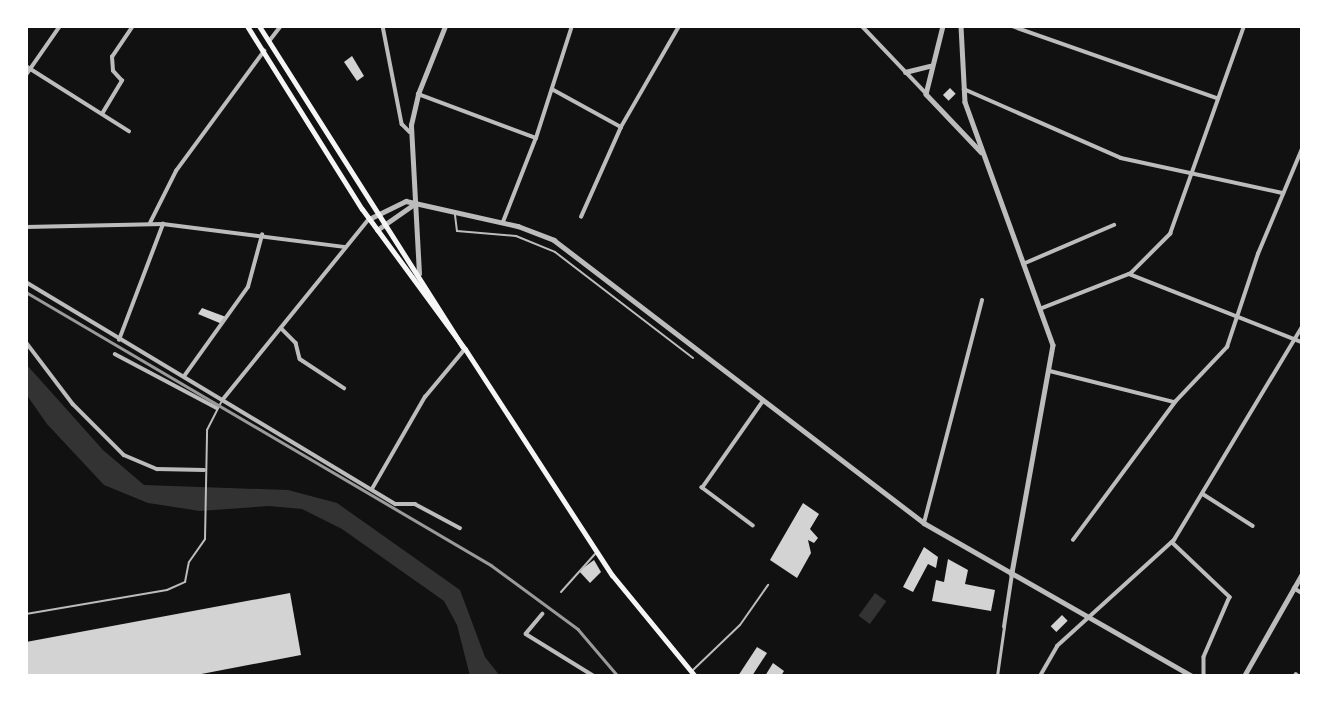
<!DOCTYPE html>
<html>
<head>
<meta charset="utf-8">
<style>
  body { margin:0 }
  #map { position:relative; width:1328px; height:702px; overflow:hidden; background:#111; font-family:"Crimson Pro",serif }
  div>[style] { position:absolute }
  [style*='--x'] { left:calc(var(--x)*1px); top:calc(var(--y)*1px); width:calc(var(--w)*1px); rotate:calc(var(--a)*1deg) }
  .water>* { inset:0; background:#333; transform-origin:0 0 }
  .building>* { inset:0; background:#d3d3d3; transform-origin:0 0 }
  .service>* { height:2px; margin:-1px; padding:0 1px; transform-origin:1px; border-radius:1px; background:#bcbcbc }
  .pedestrian>* { height:2.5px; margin:-1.25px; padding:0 1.25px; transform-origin:1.25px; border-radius:1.25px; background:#bcbcbc }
  .minor>* { height:3.5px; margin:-1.75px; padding:0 1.75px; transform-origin:1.75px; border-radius:1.75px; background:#bcbcbc }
  .tertiary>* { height:4.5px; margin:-2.25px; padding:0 2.25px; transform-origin:2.25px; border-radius:2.25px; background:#bcbcbc }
  .secondary>* { height:5px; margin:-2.5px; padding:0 2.5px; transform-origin:2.5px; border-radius:2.5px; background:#f5f5f5 }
  .rail>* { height:2.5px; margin:-1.25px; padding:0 1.25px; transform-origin:1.25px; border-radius:1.25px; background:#9a9a9a }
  span { translate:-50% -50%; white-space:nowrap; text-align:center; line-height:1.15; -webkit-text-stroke:7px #fff; paint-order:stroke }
  .frame { position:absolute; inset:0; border:28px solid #fff; pointer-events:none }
</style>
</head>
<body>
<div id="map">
  <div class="water">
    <i style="clip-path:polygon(26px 364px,103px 450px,144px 485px,288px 490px,337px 503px,460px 590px,485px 657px,500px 676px,470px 676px,457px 625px,444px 601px,342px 529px,302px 509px,269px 506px,200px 511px,148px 503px,104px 485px,47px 424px,26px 394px)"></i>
    <i style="left:875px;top:593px;width:14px;height:28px;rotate:36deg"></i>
  </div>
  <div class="building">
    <i style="clip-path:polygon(352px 56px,364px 76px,357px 81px,344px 62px)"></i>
    <i style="left:950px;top:88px;width:8px;height:10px;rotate:45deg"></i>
    <i style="clip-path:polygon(202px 308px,226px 317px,222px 324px,198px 314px)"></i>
    <i style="clip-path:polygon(803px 503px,819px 514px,810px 529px,818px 538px,814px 543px,808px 540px,811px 553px,797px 578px,770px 560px)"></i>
    <i style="clip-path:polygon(924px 547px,938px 557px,936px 568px,928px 564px,913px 592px,903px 587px)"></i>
    <i style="clip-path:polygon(948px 559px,968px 570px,965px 584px,995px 590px,991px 611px,932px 601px,936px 580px,944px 582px)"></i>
    <i style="clip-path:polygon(594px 560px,601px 572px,590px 583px,579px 571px)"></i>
    <i style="clip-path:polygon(290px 593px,301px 655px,191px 676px,26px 676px,26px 642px)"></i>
    <i style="left:1062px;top:615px;width:8px;height:16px;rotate:45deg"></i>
    <i style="clip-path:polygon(757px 647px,767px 653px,752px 676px,738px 676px)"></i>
    <i style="clip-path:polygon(773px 663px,784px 671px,781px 676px,765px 676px)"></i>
  </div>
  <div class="service">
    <i style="--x:455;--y:215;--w:16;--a:83"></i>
    <i style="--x:457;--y:231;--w:59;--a:4.8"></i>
    <i style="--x:516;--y:236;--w:42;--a:22.3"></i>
    <i style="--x:555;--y:252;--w:174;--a:37.5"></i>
    <i style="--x:561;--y:592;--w:51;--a:-48.2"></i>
    <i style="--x:26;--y:614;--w:143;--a:-9.7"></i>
    <i style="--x:167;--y:590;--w:20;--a:-24"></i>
    <i style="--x:185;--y:582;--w:20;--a:-79"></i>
    <i style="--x:189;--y:562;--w:28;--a:-55"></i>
    <i style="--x:205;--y:539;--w:109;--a:-88.9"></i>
    <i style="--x:207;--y:430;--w:31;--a:-63"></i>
    <i style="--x:693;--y:670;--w:65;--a:-43.8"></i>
    <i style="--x:740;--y:625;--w:49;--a:-55"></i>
  </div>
  <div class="pedestrian">
    <i style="--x:997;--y:676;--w:49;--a:-81.9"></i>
  </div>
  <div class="minor">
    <i style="--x:383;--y:26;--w:100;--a:79"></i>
    <i style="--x:402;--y:124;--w:11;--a:45"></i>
    <i style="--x:862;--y:26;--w:93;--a:46.3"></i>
    <i style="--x:1012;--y:26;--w:217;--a:19.4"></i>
    <i style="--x:270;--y:40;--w:18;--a:-52"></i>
    <i style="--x:26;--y:66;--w:122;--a:32.3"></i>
    <i style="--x:26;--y:75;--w:60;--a:-55.2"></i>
    <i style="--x:552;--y:89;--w:79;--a:28.8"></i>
    <i style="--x:964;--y:89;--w:171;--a:23.7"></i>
    <i style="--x:1121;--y:158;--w:166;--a:12.2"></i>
    <i style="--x:418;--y:94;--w:126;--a:20.4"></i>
    <i style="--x:102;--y:114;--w:39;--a:-59"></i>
    <i style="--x:122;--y:81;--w:13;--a:-132"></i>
    <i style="--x:113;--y:71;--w:14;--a:-94"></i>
    <i style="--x:112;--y:57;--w:37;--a:-56"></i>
    <i style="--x:581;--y:217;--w:98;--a:-66"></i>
    <i style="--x:621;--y:127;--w:116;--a:-60.1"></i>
    <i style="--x:503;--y:222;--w:90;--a:-68.6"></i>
    <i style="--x:536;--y:138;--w:118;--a:-72.2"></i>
    <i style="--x:150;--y:223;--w:58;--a:-63.4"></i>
    <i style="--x:176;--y:171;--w:149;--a:-53.7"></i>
    <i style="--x:26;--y:227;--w:137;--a:-1.3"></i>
    <i style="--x:163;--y:224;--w:184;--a:7.2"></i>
    <i style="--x:1023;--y:264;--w:99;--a:-23.2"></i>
    <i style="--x:1130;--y:274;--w:57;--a:-45"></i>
    <i style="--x:1170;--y:234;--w:221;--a:-70.4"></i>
    <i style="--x:26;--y:282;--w:431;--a:31"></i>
    <i style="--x:396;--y:504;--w:19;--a:0"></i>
    <i style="--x:415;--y:504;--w:51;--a:28.1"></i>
    <i style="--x:1040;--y:309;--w:96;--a:-21.5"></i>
    <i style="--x:1129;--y:274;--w:186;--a:21.5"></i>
    <i style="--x:281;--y:328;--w:21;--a:45"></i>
    <i style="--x:296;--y:343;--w:16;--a:76"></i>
    <i style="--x:300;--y:359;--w:53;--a:33.4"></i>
    <i style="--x:119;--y:340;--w:124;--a:-69.2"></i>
    <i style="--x:26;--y:342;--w:78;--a:52.8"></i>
    <i style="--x:73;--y:404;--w:72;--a:45"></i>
    <i style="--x:124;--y:455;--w:36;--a:23"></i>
    <i style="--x:157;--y:469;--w:47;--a:1.2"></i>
    <i style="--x:115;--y:354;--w:115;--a:27.9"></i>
    <i style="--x:1050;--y:371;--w:128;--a:14"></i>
    <i style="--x:185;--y:375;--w:108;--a:-54.4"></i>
    <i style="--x:248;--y:287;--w:54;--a:-74.9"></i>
    <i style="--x:224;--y:398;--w:230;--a:-51"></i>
    <i style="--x:372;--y:489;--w:106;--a:-60.1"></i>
    <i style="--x:425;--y:397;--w:62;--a:-50.2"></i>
    <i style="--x:1203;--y:494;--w:59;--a:32.6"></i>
    <i style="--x:924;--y:523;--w:230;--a:-75.4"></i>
    <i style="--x:753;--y:526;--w:64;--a:-143.3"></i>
    <i style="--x:702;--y:488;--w:106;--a:-55"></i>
    <i style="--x:1073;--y:540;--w:172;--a:-53.5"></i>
    <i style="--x:1175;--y:402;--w:76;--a:-46.6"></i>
    <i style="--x:1227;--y:347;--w:98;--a:-71.6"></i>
    <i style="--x:1258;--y:254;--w:114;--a:-67.3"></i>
    <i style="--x:1172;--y:542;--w:80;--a:43.5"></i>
    <i style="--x:1230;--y:597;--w:65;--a:113.4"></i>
    <i style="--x:1204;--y:657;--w:19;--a:90"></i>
    <i style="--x:1294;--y:588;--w:9;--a:32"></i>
    <i style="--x:543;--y:614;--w:26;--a:130"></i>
    <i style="--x:526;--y:634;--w:80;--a:31.7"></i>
    <i style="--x:1004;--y:627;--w:54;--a:-81.4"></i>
    <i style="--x:1296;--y:674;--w:3;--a:45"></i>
    <i style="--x:1040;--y:676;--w:34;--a:-60"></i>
    <i style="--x:1057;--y:646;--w:158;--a:-42.2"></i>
    <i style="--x:1174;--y:540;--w:249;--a:-59"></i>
  </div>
  <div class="tertiary">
    <i style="--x:943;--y:26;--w:70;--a:104"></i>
    <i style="--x:926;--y:94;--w:80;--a:46.5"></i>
    <i style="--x:961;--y:26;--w:76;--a:87"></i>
    <i style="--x:965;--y:102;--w:258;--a:70.1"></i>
    <i style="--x:1053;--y:345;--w:233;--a:100.2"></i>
    <i style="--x:905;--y:72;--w:25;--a:-14"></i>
    <i style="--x:369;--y:219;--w:41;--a:-25.9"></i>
    <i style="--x:406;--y:201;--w:115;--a:12.6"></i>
    <i style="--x:518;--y:226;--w:39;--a:21"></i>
    <i style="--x:554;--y:240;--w:466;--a:37.4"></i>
    <i style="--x:924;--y:523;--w:309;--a:29.7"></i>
    <i style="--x:377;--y:230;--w:44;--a:-34.8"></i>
    <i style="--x:419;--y:274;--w:149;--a:-93.1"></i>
    <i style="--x:411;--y:125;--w:32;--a:-77"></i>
    <i style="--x:418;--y:94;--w:73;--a:-68.3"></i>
    <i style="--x:1244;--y:676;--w:117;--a:-60.4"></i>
  </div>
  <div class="secondary">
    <i style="--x:247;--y:26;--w:216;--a:57.9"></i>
    <i style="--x:362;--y:209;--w:174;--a:53.7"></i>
    <i style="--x:465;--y:349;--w:270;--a:57"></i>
    <i style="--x:612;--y:575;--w:131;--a:50.6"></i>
    <i style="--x:259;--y:26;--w:380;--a:57.6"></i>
  </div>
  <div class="rail">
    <i style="--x:26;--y:292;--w:539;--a:30.42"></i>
    <i style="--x:491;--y:565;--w:108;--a:36.3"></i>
    <i style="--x:578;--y:629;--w:62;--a:49.6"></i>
  </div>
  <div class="frame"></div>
</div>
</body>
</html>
